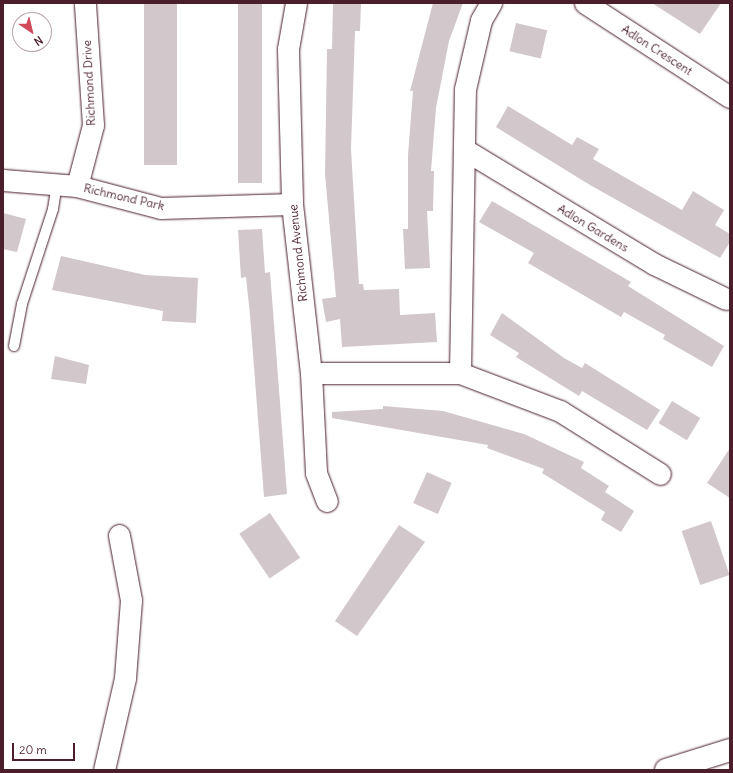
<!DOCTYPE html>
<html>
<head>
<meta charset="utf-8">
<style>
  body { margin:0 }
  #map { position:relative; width:733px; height:773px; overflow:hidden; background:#fff; font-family:Delius,sans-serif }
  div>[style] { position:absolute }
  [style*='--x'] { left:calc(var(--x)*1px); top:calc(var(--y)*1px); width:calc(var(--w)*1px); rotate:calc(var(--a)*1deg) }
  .building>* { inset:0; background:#d2c7cb; transform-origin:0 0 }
  .roads { filter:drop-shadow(0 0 1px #4a1f2b) drop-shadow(0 0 1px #4a1f2b) }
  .lane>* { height:10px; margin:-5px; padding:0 5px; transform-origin:5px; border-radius:5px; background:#fff }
  .street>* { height:21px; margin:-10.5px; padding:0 10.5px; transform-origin:10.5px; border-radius:10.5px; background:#fff }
  .primary>* { height:22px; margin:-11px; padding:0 11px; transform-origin:11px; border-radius:11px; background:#fff }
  span { translate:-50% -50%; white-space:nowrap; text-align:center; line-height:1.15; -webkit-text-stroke:3px #fff; paint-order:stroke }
  .street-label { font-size:12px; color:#4a1f2b }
  .frame { position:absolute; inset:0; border:4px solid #4a1f2b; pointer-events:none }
  .north { position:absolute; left:12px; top:12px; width:40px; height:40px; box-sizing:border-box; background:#fff; border:1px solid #b7a5aa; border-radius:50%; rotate:145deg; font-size:11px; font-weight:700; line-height:16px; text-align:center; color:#4a1f2b }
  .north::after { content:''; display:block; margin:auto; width:14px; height:18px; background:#d1495b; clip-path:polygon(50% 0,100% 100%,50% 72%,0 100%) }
  .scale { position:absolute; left:12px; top:743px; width:63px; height:18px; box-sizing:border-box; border:2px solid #4a1f2b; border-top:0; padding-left:5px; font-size:12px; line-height:14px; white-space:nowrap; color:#4a1f2b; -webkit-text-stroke:3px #fff; paint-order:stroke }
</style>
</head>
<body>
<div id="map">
  <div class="building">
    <i style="left:144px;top:3px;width:33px;height:162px"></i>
    <i style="left:238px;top:3px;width:24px;height:180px"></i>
    <i style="clip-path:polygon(333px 3px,361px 3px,360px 31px,355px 31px,351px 149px,359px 284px,363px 284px,364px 290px,399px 289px,400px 315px,435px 313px,437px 342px,342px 347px,340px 319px,326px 322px,322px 299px,336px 297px,325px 174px,327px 49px,332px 49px)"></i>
    <i style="clip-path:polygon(433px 3px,463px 3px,449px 41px,436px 108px,431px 171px,434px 171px,433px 211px,427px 211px,430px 268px,405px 269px,403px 229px,408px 229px,408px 155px,413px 91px,410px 91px)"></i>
    <i style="clip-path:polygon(652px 3px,721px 3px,700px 34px)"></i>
    <i style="left:516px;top:23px;width:32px;height:29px;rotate:13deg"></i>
    <i style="clip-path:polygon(508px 106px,572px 145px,577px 137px,599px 149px,593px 159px,682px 210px,693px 191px,724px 210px,715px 225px,730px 234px,730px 242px,720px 258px,590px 185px,496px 127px)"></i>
    <i style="clip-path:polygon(492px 201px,631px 282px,628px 286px,724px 346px,712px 367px,663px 339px,665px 335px,649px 326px,624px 312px,621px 317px,528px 263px,534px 253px,479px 222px)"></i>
    <i style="clip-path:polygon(3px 213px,26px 219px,17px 252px,3px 249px)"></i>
    <i style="clip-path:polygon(262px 229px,265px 273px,270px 272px,287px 494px,264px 497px,250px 315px,246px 277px,241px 278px,238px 230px)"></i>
    <i style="clip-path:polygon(61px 256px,145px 275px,198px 278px,196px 323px,162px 321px,163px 311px,52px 290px)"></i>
    <i style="clip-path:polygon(502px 313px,564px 358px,582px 368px,585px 363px,660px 410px,647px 430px,582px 391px,579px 396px,516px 357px,519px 353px,490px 335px)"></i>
    <i style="clip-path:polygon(55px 356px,89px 365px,86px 384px,51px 379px)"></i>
    <i style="left:672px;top:401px;width:33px;height:26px;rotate:31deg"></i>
    <i style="clip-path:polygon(383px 406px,443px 411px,524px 434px,584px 462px,581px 468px,609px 486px,605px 492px,634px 511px,621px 532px,601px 520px,605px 512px,542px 473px,544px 469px,487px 448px,488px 445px,332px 418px,332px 412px,383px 409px)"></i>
    <i style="clip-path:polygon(730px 448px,730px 498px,707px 483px)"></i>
    <i style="left:427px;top:472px;width:27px;height:34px;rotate:24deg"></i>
    <i style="left:270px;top:513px;width:54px;height:37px;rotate:56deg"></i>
    <i style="left:711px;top:521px;width:57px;height:31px;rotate:71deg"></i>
    <i style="clip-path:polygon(399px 525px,425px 542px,357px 636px,335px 621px)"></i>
  </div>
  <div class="roads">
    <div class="lane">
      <i style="--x:14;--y:346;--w:43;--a:-79.2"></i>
      <i style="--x:22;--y:304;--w:100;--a:-71.9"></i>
      <i style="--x:53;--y:209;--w:24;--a:-81"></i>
    </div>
    <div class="street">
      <i style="--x:296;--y:3;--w:47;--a:99.9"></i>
      <i style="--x:288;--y:49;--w:155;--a:88.5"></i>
      <i style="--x:292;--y:204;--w:170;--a:83.6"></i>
      <i style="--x:311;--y:373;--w:100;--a:87.1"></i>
      <i style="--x:316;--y:473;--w:30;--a:69"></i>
      <i style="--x:585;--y:3;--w:173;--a:33"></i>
      <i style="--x:465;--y:150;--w:221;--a:31.1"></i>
      <i style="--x:654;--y:264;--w:80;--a:25.9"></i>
      <i style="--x:3;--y:180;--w:74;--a:4.6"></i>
      <i style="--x:77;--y:186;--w:87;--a:14.7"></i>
      <i style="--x:161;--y:208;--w:131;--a:-1.7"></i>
      <i style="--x:77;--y:186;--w:63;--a:-75.3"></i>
      <i style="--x:93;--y:125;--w:122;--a:-93.8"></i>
      <i style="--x:311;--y:373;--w:149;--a:0"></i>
      <i style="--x:460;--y:373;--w:107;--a:20.8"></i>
      <i style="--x:560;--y:411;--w:118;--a:32.2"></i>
      <i style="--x:460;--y:373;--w:284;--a:-89"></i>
      <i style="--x:465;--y:89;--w:71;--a:-76.9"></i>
      <i style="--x:481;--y:20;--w:20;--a:-60"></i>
      <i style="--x:104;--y:770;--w:94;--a:-77.1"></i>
      <i style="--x:125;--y:678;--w:78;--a:-85.6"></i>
      <i style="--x:131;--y:600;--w:66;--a:-100.5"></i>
    </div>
    <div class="primary">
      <i style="--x:666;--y:770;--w:67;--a:-17.4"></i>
    </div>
  </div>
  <div class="street-label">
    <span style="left:657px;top:50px;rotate:33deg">Adlon Crescent</span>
    <span style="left:89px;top:83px;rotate:-93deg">Richmond Drive</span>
    <span style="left:124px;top:197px;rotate:13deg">Richmond Park</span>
    <span style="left:593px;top:228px;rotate:31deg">Adlon Gardens</span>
    <span style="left:298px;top:253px;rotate:-96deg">Richmond Avenue</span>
  </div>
  <div class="frame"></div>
  <div class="north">N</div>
  <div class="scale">20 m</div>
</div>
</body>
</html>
